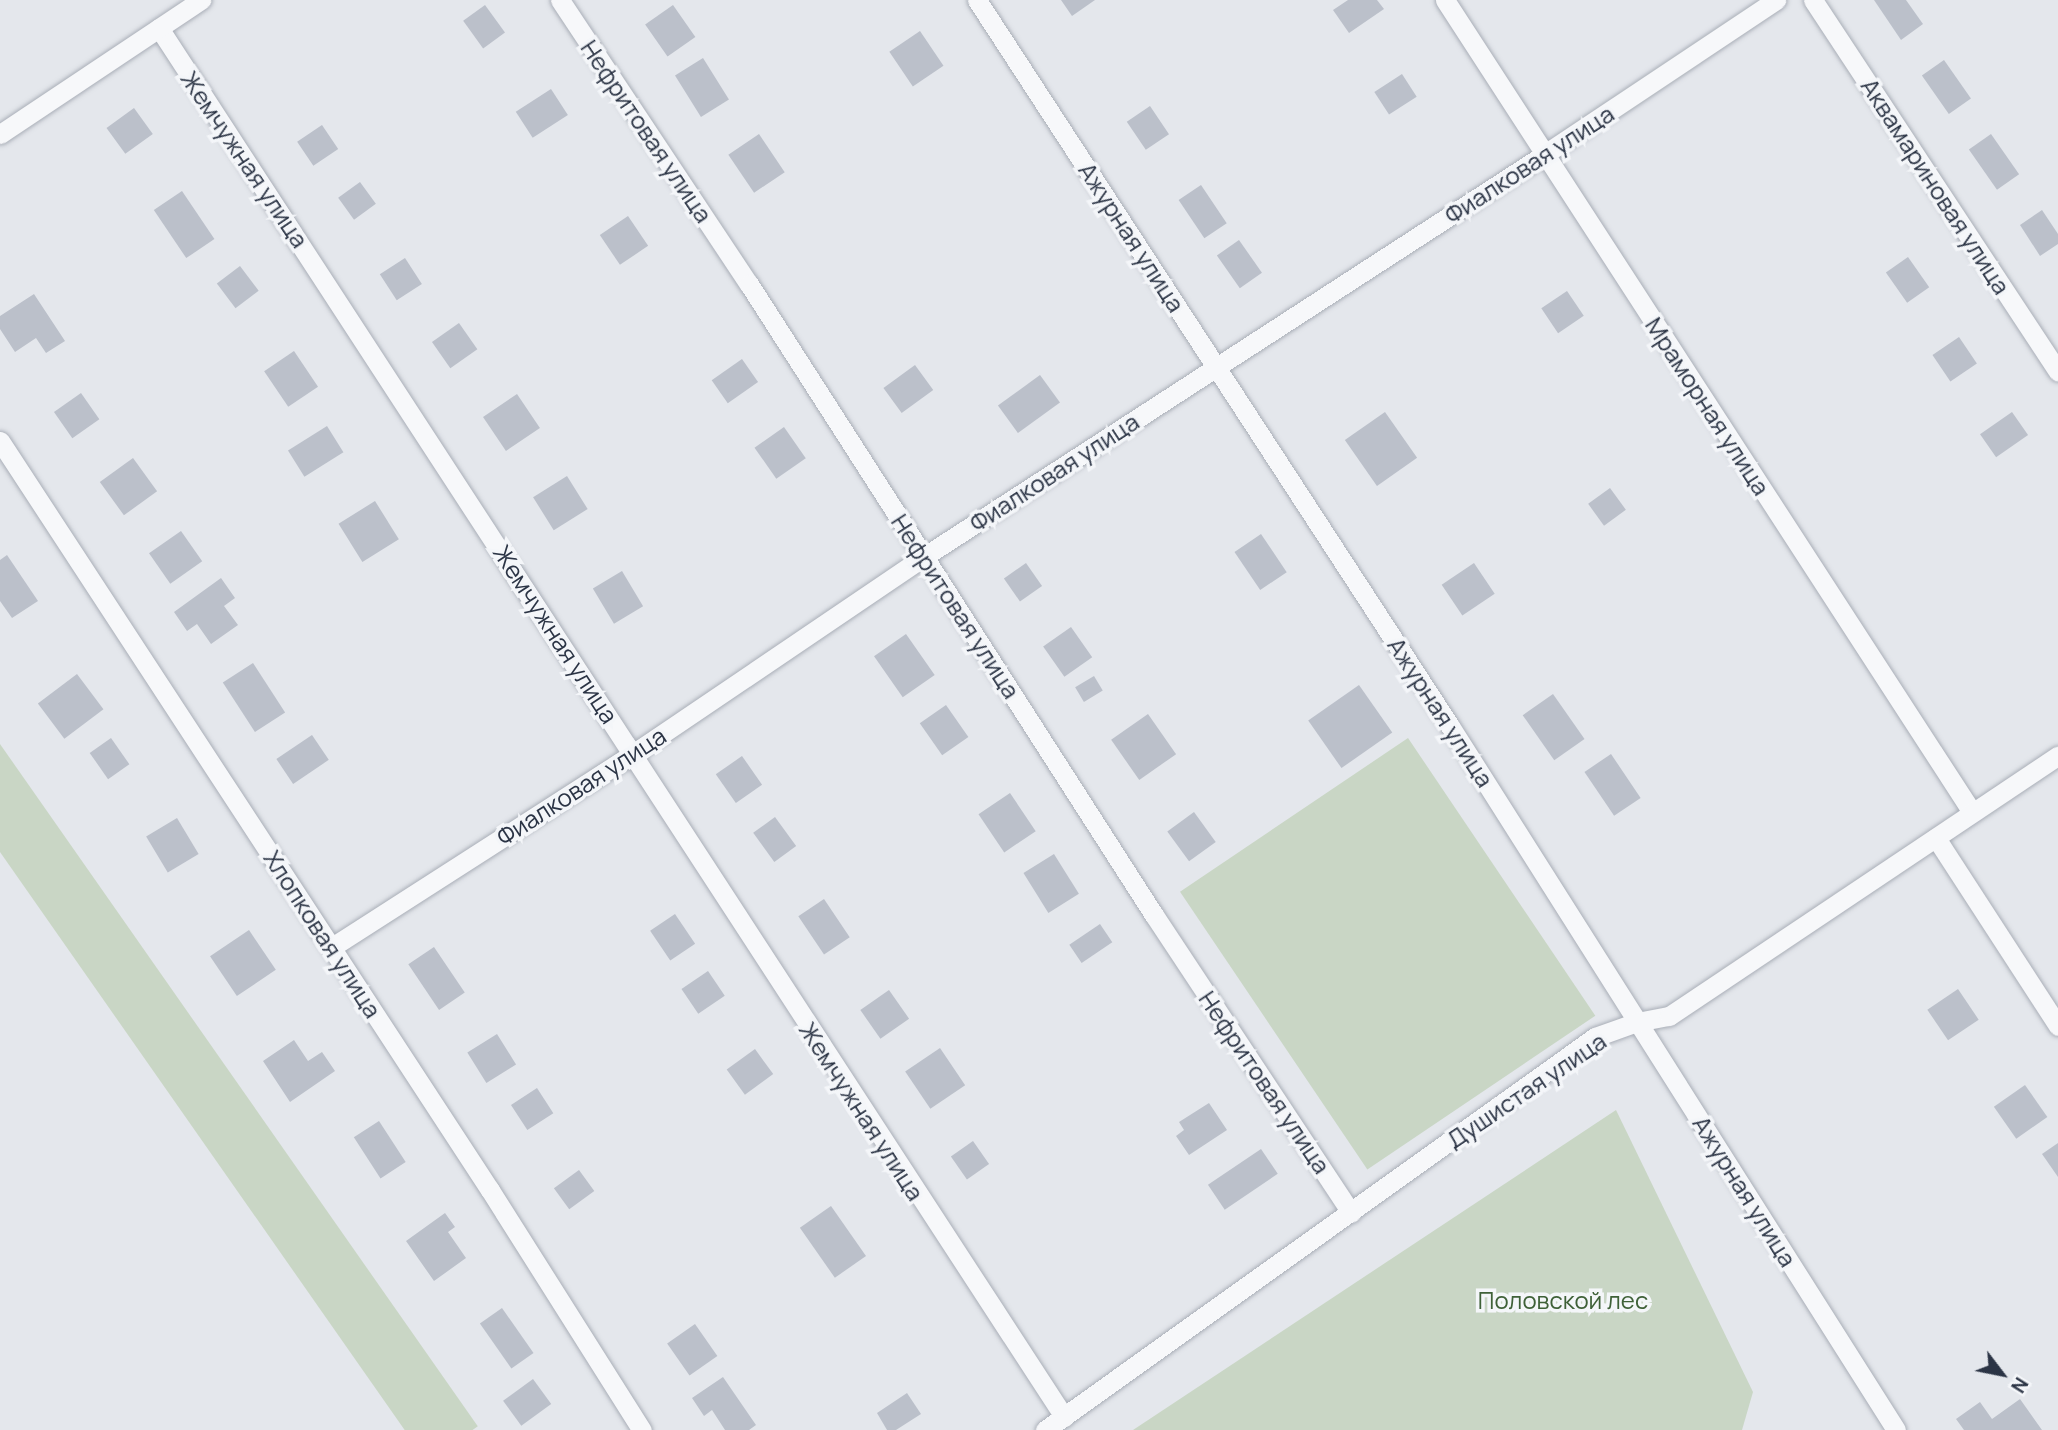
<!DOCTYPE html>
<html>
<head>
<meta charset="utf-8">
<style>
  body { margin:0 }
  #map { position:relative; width:2058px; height:1430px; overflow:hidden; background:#e4e7ec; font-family:Manrope,sans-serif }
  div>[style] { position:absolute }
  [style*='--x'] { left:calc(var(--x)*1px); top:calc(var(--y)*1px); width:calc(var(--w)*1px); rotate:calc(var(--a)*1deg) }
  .green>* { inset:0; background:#c9d6c5; transform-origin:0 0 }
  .building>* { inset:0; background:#bbc0ca; transform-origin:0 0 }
  .roads { filter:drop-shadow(0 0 2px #a9aeb7) drop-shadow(0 0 2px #a9aeb7) }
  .minor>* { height:19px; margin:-9.5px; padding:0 9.5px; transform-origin:9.5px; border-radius:9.5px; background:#f7f8fa }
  span { translate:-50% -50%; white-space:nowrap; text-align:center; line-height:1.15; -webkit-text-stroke:7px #f4f6f9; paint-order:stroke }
  .street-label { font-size:24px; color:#2b3445 }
  .park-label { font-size:24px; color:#3f6138 }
  .north { position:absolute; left:1967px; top:1339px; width:70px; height:70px; -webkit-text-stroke:5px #f4f6f9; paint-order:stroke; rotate:122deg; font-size:19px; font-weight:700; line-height:28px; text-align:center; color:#2b3445 }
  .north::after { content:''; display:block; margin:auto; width:24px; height:32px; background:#2b3445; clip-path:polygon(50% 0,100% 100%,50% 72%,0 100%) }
</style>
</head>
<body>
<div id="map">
  <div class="green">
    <i style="left:1408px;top:738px;width:335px;height:275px;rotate:56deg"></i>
    <i style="left:0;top:744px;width:833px;height:62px;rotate:55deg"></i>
    <i style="clip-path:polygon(1616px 1110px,1753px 1392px,1742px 1430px,1133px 1430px)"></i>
  </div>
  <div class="building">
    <i style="clip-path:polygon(1061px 0,1095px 0,1072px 16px)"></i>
    <i style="clip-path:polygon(1348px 0,1377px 0,1384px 9px,1349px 33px,1333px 10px)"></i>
    <i style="clip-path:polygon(1874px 0,1906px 0,1923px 24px,1901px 40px)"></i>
    <i style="left:485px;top:5px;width:34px;height:27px;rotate:54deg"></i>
    <i style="left:673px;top:5px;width:39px;height:34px;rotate:55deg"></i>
    <i style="left:920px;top:31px;width:42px;height:37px;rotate:56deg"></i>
    <i style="left:703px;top:58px;width:49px;height:33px;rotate:58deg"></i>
    <i style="left:1944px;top:60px;width:47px;height:27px;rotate:55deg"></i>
    <i style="left:1402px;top:74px;width:27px;height:33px;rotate:57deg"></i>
    <i style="left:551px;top:89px;width:31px;height:42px;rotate:57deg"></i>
    <i style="left:1150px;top:106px;width:34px;height:28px;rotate:56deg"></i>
    <i style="left:134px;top:108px;width:32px;height:34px;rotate:54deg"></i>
    <i style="left:322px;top:125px;width:29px;height:30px;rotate:56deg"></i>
    <i style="left:759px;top:134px;width:46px;height:37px;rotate:56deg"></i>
    <i style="left:1991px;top:134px;width:49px;height:27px;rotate:55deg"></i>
    <i style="left:360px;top:182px;width:27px;height:27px;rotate:54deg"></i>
    <i style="left:1201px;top:185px;width:46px;height:27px;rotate:56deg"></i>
    <i style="left:182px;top:191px;width:58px;height:34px;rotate:56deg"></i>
    <i style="clip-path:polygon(2042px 210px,2058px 234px,2058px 244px,2040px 256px,2020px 225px)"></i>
    <i style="left:628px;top:216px;width:36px;height:34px;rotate:56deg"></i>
    <i style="left:1239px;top:240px;width:40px;height:27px;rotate:55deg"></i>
    <i style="left:1908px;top:257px;width:37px;height:27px;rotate:55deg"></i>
    <i style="left:405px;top:258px;width:31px;height:30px;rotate:57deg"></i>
    <i style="left:240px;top:266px;width:31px;height:29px;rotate:53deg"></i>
    <i style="left:1567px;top:291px;width:30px;height:31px;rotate:56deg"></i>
    <i style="clip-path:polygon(34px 294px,65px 341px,46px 353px,36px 338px,15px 352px,0 329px,0 316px)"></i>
    <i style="left:459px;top:323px;width:32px;height:33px;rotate:55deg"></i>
    <i style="left:1959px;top:337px;width:32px;height:32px;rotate:56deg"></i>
    <i style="left:294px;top:351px;width:43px;height:36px;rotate:56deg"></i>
    <i style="left:742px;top:359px;width:28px;height:37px;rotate:55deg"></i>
    <i style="left:915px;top:365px;width:31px;height:39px;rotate:54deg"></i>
    <i style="left:1040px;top:375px;width:34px;height:52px;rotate:54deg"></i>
    <i style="left:81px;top:393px;width:32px;height:33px;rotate:55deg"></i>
    <i style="left:517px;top:394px;width:41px;height:41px;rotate:56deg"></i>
    <i style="left:1385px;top:412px;width:56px;height:49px;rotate:55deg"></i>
    <i style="left:2012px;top:412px;width:28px;height:39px;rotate:55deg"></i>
    <i style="left:327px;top:426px;width:31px;height:46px;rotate:58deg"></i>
    <i style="left:784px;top:427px;width:38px;height:36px;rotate:55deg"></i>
    <i style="left:133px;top:458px;width:41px;height:41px;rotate:54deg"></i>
    <i style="left:567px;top:476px;width:39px;height:40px;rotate:58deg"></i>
    <i style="left:1610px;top:488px;width:27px;height:27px;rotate:54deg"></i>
    <i style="left:375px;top:501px;width:45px;height:43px;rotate:58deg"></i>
    <i style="left:181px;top:531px;width:37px;height:39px;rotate:55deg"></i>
    <i style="left:1261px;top:534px;width:46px;height:32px;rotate:56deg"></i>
    <i style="clip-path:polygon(7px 555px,38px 601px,12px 618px,0 601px,0 560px)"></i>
    <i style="left:1026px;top:563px;width:28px;height:27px;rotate:55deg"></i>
    <i style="left:1474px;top:563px;width:37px;height:39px;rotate:56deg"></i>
    <i style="left:622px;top:571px;width:41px;height:34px;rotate:59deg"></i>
    <i style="clip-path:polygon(221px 578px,235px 598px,224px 606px,238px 625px,211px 644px,197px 624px,187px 631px,174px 612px)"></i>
    <i style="left:1071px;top:627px;width:37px;height:34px;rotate:55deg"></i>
    <i style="left:906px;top:634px;width:50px;height:39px;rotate:55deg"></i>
    <i style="left:253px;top:663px;width:59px;height:36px;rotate:57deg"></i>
    <i style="left:77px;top:674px;width:44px;height:49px;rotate:53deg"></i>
    <i style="left:1094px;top:676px;width:17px;height:22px;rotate:59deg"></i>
    <i style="left:1359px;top:685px;width:58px;height:62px;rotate:55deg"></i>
    <i style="left:1553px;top:694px;width:55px;height:37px;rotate:55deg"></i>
    <i style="left:946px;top:705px;width:39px;height:32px;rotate:55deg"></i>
    <i style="left:1148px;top:714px;width:49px;height:45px;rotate:55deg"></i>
    <i style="left:312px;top:735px;width:30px;height:43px;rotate:56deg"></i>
    <i style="left:111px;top:738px;width:32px;height:26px;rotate:55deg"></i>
    <i style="left:1611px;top:754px;width:53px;height:32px;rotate:56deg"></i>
    <i style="left:742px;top:756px;width:35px;height:32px;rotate:55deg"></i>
    <i style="left:1010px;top:793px;width:46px;height:38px;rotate:56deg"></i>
    <i style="left:1194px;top:812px;width:37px;height:33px;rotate:54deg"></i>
    <i style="left:775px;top:817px;width:36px;height:27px;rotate:54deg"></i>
    <i style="left:177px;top:818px;width:42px;height:36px;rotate:59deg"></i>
    <i style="left:1054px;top:854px;width:47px;height:36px;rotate:58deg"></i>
    <i style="left:824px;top:899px;width:46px;height:31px;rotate:56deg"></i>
    <i style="left:675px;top:914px;width:36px;height:30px;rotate:56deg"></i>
    <i style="left:1100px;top:924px;width:22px;height:37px;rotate:56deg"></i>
    <i style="left:249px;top:930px;width:48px;height:47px;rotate:56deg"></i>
    <i style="left:434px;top:947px;width:55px;height:31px;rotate:56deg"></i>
    <i style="left:708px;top:971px;width:30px;height:32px;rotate:56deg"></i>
    <i style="left:1958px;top:989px;width:37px;height:37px;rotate:56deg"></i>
    <i style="left:889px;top:990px;width:35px;height:35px;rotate:55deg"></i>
    <i style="left:497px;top:1034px;width:36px;height:35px;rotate:58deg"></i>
    <i style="clip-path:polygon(294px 1040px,308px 1061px,322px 1052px,335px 1071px,290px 1102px,263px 1061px)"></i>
    <i style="left:940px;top:1048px;width:45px;height:42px;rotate:56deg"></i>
    <i style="left:755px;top:1049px;width:31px;height:35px;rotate:54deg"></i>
    <i style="left:2025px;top:1085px;width:39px;height:38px;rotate:55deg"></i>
    <i style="left:537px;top:1088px;width:30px;height:31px;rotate:57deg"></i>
    <i style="clip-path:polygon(1209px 1103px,1227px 1130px,1189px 1155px,1176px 1136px,1184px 1130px,1179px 1122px)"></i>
    <i style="left:379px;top:1121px;width:49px;height:30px;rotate:57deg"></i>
    <i style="left:973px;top:1141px;width:28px;height:27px;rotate:55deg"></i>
    <i style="clip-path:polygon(2058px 1143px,2058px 1177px,2042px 1154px)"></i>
    <i style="left:1261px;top:1149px;width:30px;height:64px;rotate:56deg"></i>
    <i style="left:579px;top:1170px;width:26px;height:31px;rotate:54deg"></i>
    <i style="left:831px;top:1206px;width:61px;height:38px;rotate:55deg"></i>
    <i style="clip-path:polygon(445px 1213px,455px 1227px,448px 1232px,466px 1258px,434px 1281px,406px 1241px)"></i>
    <i style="left:502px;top:1308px;width:55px;height:27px;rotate:55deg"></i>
    <i style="left:695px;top:1324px;width:39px;height:34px;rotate:55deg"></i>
    <i style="clip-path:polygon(723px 1377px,756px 1425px,749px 1430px,725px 1430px,712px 1410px,704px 1416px,692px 1398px)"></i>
    <i style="left:533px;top:1379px;width:31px;height:37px;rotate:54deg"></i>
    <i style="clip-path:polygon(907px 1393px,921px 1414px,896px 1430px,887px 1430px,877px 1413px)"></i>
    <i style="clip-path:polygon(2020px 1399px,2042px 1430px,1964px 1430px,1956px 1419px,1980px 1402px,1992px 1419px)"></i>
  </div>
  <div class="roads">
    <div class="minor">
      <i style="--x:560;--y:0;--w:341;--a:56.4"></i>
      <i style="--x:749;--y:284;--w:750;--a:57.31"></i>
      <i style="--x:1154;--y:915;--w:357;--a:56.5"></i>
      <i style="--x:977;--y:0;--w:866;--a:56.92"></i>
      <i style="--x:1450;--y:726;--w:833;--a:57.64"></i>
      <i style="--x:1445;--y:0;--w:968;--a:57.02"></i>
      <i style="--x:1813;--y:0;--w:445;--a:56.6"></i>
      <i style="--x:159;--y:28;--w:1658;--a:56.91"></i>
      <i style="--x:0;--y:134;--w:242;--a:-33.7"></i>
      <i style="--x:0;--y:441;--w:895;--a:56.81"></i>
      <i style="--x:490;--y:1190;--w:284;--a:57.7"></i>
      <i style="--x:1936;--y:838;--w:224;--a:57"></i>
      <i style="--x:332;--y:947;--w:359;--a:-32.7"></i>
      <i style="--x:634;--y:753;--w:351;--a:-34.1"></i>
      <i style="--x:925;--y:556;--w:739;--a:-32.96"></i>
      <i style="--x:1545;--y:154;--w:278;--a:-33.7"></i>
      <i style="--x:1045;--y:1430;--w:676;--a:-35.55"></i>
      <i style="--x:1595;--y:1037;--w:45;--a:-19.7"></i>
      <i style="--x:1637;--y:1022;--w:33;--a:-11"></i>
      <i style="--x:1669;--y:1016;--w:468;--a:-33.8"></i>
    </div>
  </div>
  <div class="street-label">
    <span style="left:647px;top:131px;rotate:56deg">Нефритовая улица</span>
    <span style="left:245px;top:159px;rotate:56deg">Жемчужная улица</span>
    <span style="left:1529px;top:164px;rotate:-33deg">Фиалковая улица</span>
    <span style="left:1936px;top:186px;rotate:57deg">Аквамариновая улица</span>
    <span style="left:1132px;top:237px;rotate:57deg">Ажурная улица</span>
    <span style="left:1708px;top:406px;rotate:57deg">Мраморная улица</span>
    <span style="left:1054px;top:472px;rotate:-33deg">Фиалковая улица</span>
    <span style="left:956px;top:606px;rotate:57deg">Нефритовая улица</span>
    <span style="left:556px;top:634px;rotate:57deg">Жемчужная улица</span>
    <span style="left:1441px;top:712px;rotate:57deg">Ажурная улица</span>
    <span style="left:581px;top:786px;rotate:-33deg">Фиалковая улица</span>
    <span style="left:323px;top:934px;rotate:57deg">Хлопковая улица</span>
    <span style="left:1265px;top:1082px;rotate:56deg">Нефритовая улица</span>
    <span style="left:1526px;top:1090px;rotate:-34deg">Душистая улица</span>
    <span style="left:862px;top:1111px;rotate:57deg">Жемчужная улица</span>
    <span style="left:1745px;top:1191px;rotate:58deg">Ажурная улица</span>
  </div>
  <div class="park-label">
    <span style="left:1563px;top:1300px">Половской лес</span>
  </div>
  <div class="north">N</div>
</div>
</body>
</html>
